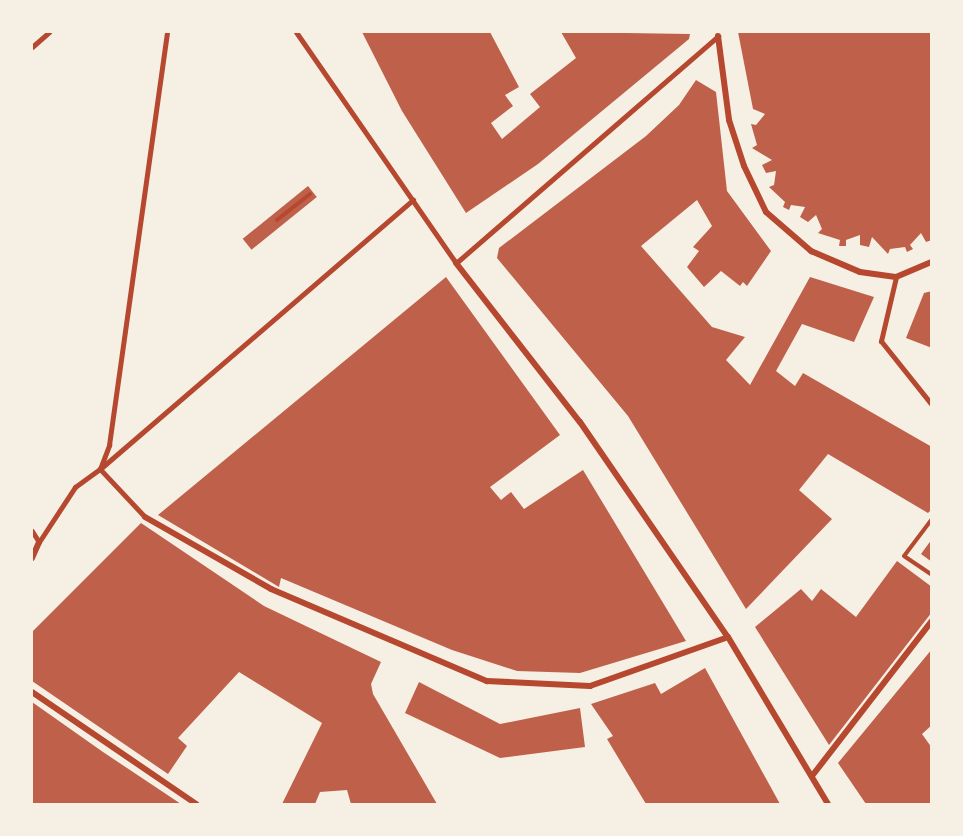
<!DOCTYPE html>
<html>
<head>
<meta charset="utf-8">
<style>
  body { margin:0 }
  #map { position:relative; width:963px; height:836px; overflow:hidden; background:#f6efe4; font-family:Karla,sans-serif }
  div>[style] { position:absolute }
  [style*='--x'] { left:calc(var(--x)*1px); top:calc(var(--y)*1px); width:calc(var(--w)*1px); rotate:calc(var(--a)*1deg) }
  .building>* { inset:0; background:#bf614a; transform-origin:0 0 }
  .path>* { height:4px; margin:-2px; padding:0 2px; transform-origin:2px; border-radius:2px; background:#b5482f }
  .pedestrian>* { height:5px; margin:-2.5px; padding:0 2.5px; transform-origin:2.5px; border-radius:2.5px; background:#b5482f }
  .minor>* { height:6px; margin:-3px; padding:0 3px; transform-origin:3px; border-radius:3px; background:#b5482f }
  span { translate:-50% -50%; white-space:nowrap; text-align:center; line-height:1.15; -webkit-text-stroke:6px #f6efe4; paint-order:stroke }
  .frame { position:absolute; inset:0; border:33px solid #f6efe4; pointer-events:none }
</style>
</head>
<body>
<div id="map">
  <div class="building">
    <i style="clip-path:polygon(362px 32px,490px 32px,519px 87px,505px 95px,513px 106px,491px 123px,502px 139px,540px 107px,530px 94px,576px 58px,561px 32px,690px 34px,689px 39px,538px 164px,466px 213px,402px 111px)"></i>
    <i style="clip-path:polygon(738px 32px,932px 32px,932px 240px,926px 242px,921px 233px,910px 245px,913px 249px,907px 252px,905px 247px,890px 249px,888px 254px,872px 237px,869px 247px,860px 245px,860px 235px,846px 240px,846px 246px,839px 246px,840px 240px,818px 233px,822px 229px,816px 215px,808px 222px,800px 217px,805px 207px,791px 205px,789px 210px,783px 207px,785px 202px,769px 187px,774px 185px,776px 171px,766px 173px,762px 165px,772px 160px,752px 148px,757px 145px,751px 124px,756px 125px,765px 114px,753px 109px)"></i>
    <i style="clip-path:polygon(696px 80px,716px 92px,727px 191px,771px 251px,747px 286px,743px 282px,740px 286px,721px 271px,704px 287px,687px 267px,699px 251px,693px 247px,712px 226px,697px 200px,641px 246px,712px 327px,745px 337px,726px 360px,750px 385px,810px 277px,874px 297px,854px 342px,802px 324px,776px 371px,795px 386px,803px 373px,932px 447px,932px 509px,928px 513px,828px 454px,799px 490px,832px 519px,746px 609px,628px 416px,497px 258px,499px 248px,646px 136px,679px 105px)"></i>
    <i style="left:308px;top:186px;width:14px;height:84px;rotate:51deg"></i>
    <i style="clip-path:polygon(446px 277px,560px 435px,490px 487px,501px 500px,511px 492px,524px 509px,583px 470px,686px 641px,580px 673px,517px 671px,452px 650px,281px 578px,279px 587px,158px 515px)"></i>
    <i style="clip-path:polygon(932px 291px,932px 348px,906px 338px,924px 293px)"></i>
    <i style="clip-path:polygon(141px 523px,264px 606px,381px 662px,371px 684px,373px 694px,437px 804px,351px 804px,347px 790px,320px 792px,315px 804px,282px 804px,322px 723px,239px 672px,178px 738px,187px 746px,168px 774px,32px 681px,32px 632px)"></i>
    <i style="clip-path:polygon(932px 539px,932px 562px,921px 554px)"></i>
    <i style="clip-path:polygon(897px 561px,932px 587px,932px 612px,829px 745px,755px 627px,801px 589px,812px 601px,821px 589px,856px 617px)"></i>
    <i style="clip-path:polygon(932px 649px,932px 725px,922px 734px,932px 748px,932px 804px,866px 804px,838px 763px)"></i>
    <i style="clip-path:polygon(705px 668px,780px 804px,646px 804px,607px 739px,613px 736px,591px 704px,655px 683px,661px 694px)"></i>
    <i style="clip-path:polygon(419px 682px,500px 724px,580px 708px,585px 747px,500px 758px,405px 713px)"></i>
    <i style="clip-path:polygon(32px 702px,103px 752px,181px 804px,32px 804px)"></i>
  </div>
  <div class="path">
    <i style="--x:277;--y:220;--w:42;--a:-38.2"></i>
    <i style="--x:932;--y:519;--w:46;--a:127.1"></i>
    <i style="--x:904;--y:556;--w:34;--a:34"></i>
  </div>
  <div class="pedestrian">
    <i style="--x:296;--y:32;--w:281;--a:55.3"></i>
    <i style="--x:456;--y:263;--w:347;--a:-40.9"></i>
    <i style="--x:32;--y:47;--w:23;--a:-41"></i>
    <i style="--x:896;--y:277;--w:66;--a:103.2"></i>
    <i style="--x:881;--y:341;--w:82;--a:51.4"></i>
    <i style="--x:145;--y:517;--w:66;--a:-133.2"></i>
    <i style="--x:100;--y:469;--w:413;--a:-40.7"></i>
    <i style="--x:32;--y:531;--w:13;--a:58"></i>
    <i style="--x:39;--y:542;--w:66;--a:-56.8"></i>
    <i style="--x:75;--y:487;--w:31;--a:-36"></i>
    <i style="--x:100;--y:469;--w:26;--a:-69"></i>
    <i style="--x:109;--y:445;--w:417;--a:-82"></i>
  </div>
  <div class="minor">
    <i style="--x:718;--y:36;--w:85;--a:82.5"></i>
    <i style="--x:729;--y:120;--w:48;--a:71.9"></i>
    <i style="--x:744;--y:166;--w:51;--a:64.4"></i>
    <i style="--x:766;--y:212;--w:60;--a:40.9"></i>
    <i style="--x:811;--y:251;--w:53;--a:23.2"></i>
    <i style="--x:860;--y:272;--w:36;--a:8"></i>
    <i style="--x:896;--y:277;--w:39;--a:-23"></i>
    <i style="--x:456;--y:263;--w:202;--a:52.1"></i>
    <i style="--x:580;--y:422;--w:261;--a:55.5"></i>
    <i style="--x:728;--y:637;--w:195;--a:59.1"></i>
    <i style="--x:145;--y:517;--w:145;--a:29.7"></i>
    <i style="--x:271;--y:589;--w:235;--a:23.1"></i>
    <i style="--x:487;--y:681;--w:103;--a:2.8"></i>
    <i style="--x:590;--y:686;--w:146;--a:-19.5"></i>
    <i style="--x:32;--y:558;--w:17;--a:-66"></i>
    <i style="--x:32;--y:692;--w:199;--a:34.3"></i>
    <i style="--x:812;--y:776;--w:196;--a:-52.3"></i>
  </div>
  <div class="frame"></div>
</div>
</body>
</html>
